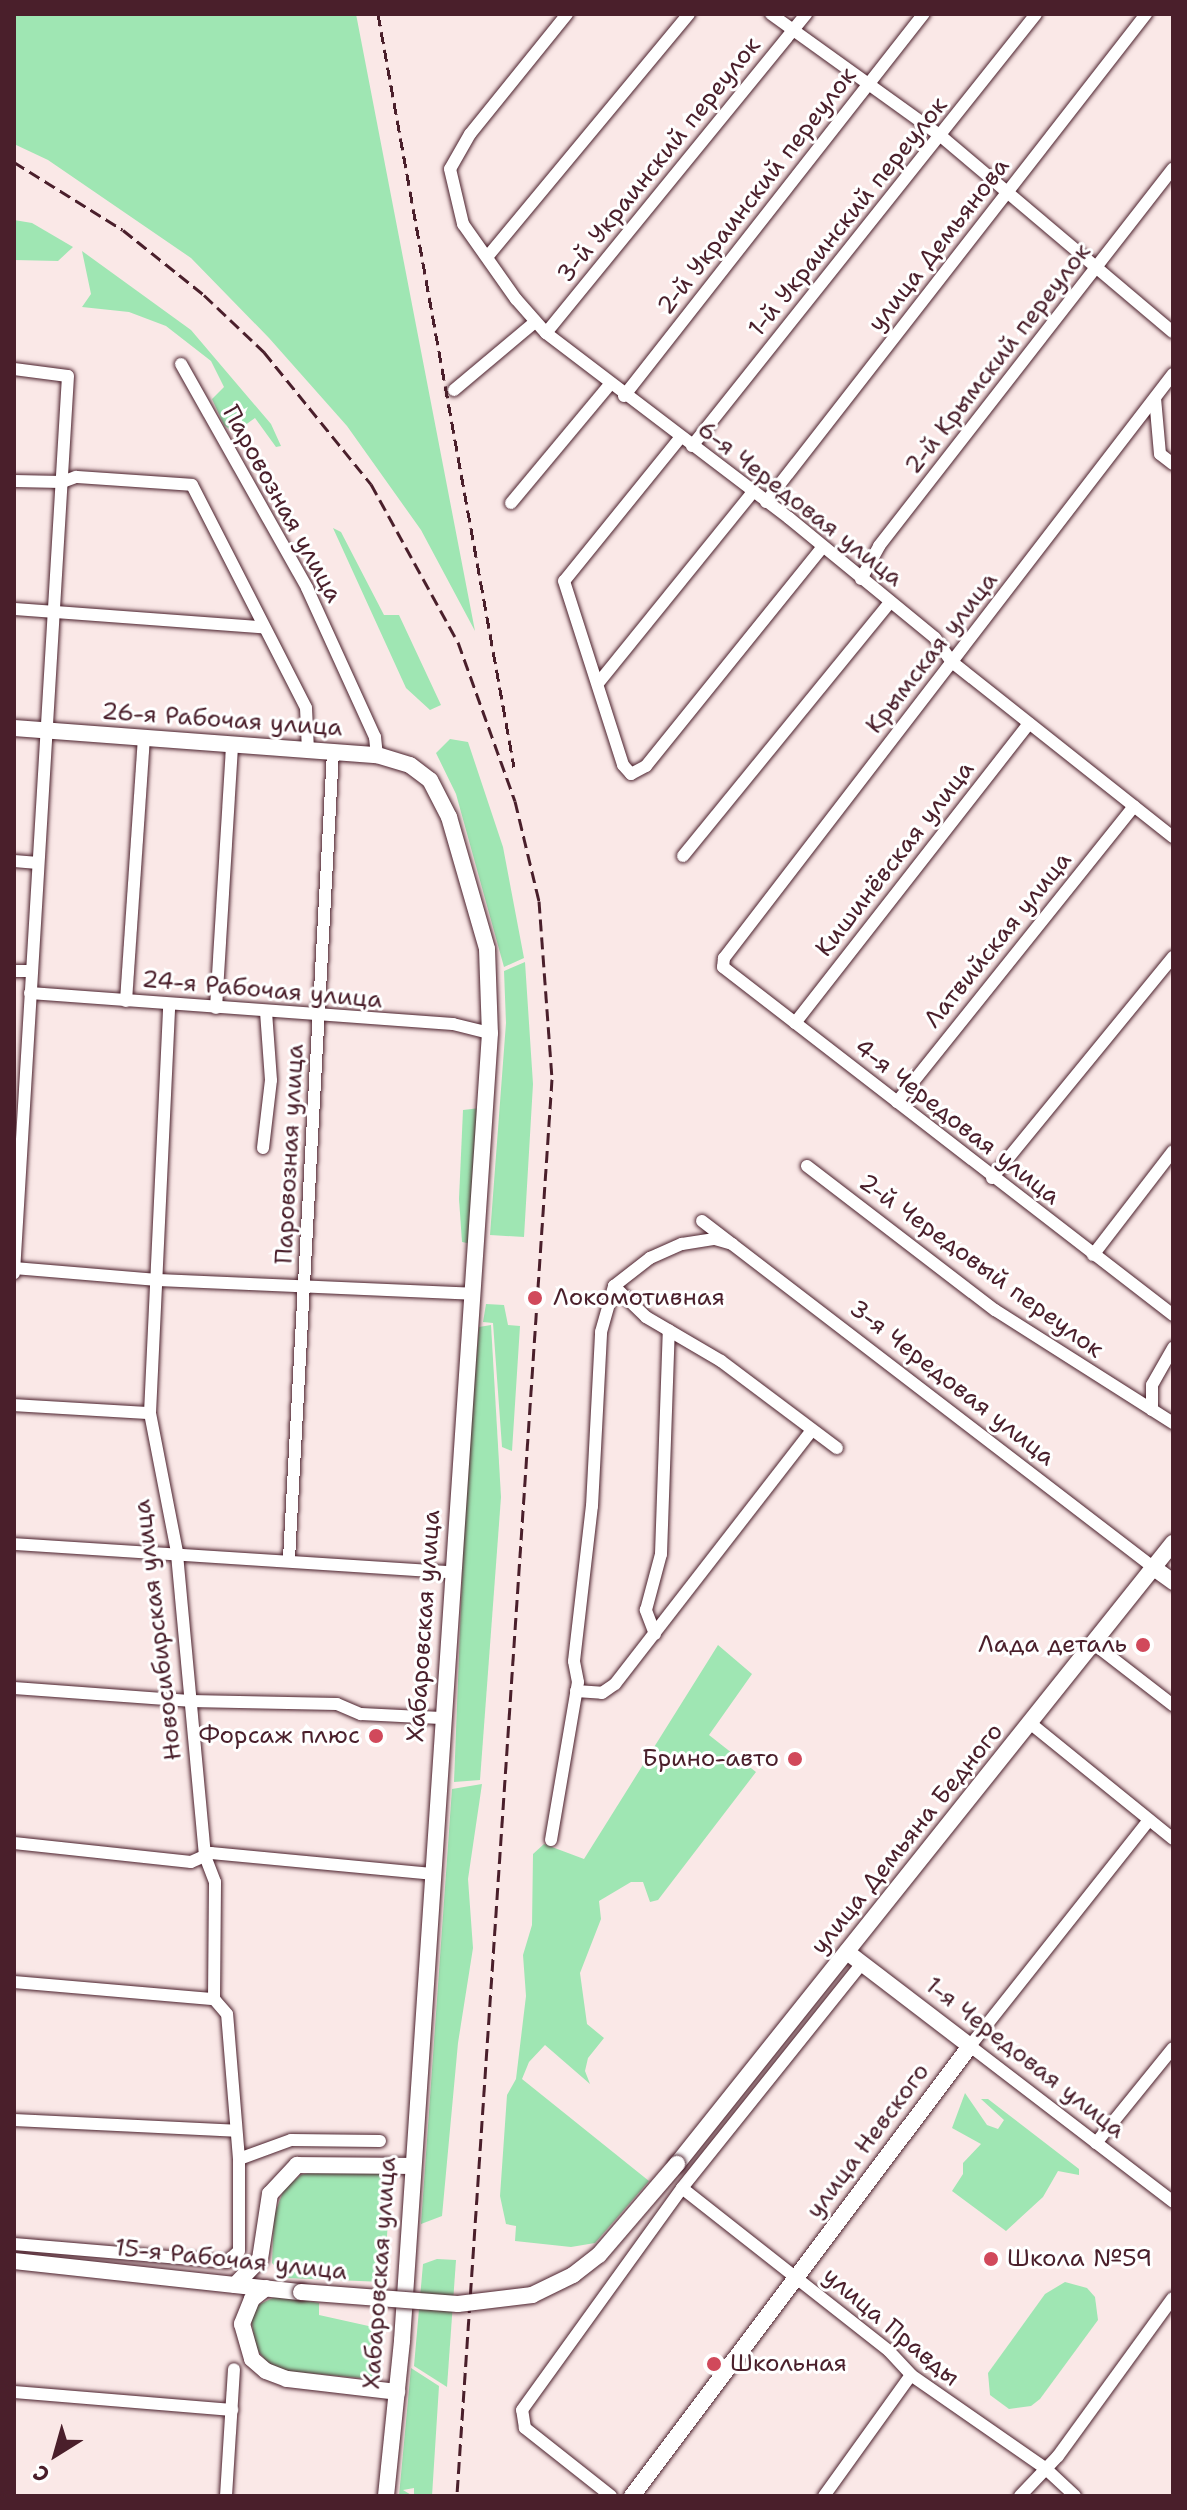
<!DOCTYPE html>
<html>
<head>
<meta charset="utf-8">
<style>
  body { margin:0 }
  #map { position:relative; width:1187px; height:2510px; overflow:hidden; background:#fae8e7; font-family:"Shantell Sans",sans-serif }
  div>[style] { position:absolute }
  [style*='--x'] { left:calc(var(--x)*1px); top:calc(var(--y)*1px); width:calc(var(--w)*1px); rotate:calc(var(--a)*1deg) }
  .green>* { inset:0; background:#9fe6b3 }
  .roads { filter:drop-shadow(0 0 2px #4a1f2b) drop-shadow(0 0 2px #4a1f2b) }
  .street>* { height:12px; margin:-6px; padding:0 6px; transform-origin:6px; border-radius:6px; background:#fff }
  .secondary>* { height:16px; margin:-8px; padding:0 8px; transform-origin:8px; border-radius:8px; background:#fff }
  .rail>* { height:3px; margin-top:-1.5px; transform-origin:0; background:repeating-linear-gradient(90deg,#4a1f2b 0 12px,transparent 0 18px) }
  .bridges { filter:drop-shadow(0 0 2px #4a1f2b) drop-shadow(0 0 2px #4a1f2b) }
  .secondary-bridge>* { height:16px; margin:-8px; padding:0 8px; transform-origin:8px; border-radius:8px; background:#fff }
  .dots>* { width:22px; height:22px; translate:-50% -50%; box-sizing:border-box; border:4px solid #fff; border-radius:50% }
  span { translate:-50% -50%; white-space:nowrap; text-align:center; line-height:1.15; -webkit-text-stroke:6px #fff; paint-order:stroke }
  .street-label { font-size:24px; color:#4a1f2b }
  .poi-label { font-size:24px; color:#4a1f2b }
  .left { translate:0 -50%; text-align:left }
  .right { translate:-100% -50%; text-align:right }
  .frame { position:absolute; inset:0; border:16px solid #4a1f2b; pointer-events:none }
  .north { position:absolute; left:16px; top:2414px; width:80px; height:80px; -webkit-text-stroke:6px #fff; paint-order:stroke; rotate:217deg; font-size:22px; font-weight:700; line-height:32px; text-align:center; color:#4a1f2b }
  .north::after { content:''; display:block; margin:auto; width:28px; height:36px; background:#4a1f2b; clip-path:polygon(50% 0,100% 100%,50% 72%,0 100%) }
</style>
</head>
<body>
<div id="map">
  <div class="green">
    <i style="clip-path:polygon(14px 14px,356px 14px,475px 631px,421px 530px,347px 426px,269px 338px,191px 258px,48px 160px,14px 144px)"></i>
    <i style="clip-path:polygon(14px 220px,32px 223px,73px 247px,58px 261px,14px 260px)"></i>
    <i style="clip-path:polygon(82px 251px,191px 330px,271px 424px,281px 446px,276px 447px,255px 418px,234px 433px,224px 425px,212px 399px,224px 387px,211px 361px,166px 326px,129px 312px,82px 307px,91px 294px)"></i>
    <i style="clip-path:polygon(333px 528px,341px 532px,384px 615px,399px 615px,441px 705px,430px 710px,406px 688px)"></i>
    <i style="clip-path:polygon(450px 739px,468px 742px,503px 847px,524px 958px,504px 967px,456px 794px,436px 753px)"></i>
    <i style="clip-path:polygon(525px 962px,533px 1084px,524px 1237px,490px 1235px,506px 1023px,504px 971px)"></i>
    <i style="clip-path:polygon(480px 1108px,472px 1244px,462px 1242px,459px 1199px,463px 1110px)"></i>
    <i style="clip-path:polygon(486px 1304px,504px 1305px,508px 1325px,520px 1326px,512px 1451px,502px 1447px,493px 1323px,483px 1322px)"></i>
    <i style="clip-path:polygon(491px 1325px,501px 1497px,480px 1780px,454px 1782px,466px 1478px,479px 1327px)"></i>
    <i style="clip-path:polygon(718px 1645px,752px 1674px,709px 1735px,756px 1772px,658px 1900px,650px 1902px,643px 1882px,631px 1882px,599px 1901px,601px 1919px,580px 1973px,587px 2024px,604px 2038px,588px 2058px,585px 2071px,590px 2084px,545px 2045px,529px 2062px,522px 2079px,649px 2181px,595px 2243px,571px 2247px,515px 2241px,516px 2226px,506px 2224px,500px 2196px,507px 2095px,516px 2079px,526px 1996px,523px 1955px,532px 1925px,533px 1854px,544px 1844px,584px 1859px)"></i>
    <i style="clip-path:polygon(482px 1784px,468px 1879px,473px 1948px,458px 2043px,442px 2216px,421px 2224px,452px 1789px)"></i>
    <i style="clip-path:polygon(965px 2093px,987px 2125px,998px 2129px,1004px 2120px,981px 2099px,988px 2099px,1079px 2169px,1079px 2175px,1058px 2171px,1043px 2197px,1006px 2231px,952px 2191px,963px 2174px,963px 2163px,981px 2144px,952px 2128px)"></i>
    <i style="clip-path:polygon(321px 2169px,391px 2174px,384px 2282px,286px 2278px,272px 2263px,274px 2216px,284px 2189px,301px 2175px)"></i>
    <i style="clip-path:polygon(437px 2259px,456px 2260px,447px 2387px,414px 2366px,423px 2264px)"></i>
    <i style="clip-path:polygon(1065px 2282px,1087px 2288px,1095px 2297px,1098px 2320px,1040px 2399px,1031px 2406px,1009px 2409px,990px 2395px,988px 2373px,1045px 2294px)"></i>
    <i style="clip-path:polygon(277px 2296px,319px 2303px,319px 2315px,382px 2329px,380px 2366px,372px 2379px,284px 2371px,267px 2362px,256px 2348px,251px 2317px,254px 2307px)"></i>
    <i style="clip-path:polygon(411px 2368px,439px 2386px,432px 2496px,414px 2496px,414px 2488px,403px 2490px,413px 2496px,399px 2496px)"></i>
  </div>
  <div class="roads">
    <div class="street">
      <i style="--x:567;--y:14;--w:154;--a:128.9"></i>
      <i style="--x:470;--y:134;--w:40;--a:119.7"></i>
      <i style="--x:450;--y:169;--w:57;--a:76.7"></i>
      <i style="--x:463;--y:224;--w:92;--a:54.8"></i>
      <i style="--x:516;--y:299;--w:45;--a:48.6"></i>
      <i style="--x:546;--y:333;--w:305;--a:37.3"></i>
      <i style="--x:789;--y:518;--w:189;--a:39.4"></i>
      <i style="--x:935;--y:638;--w:29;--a:55"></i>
      <i style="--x:952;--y:662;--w:282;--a:38.4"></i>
      <i style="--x:771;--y:14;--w:211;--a:35.7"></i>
      <i style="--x:942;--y:137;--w:302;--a:40.2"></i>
      <i style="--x:488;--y:256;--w:315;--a:-50.3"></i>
      <i style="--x:546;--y:333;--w:412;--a:-50.8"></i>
      <i style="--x:181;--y:364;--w:257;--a:60.6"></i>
      <i style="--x:307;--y:588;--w:164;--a:65.5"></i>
      <i style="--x:375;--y:737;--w:18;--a:84"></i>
      <i style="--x:14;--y:369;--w:54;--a:7.4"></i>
      <i style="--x:68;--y:376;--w:899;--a:93.45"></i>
      <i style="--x:1173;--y:374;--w:737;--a:127.55"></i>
      <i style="--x:724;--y:958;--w:9;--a:96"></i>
      <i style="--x:723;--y:967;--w:569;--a:37.72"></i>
      <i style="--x:454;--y:390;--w:106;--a:-40"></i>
      <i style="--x:624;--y:396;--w:486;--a:-51.9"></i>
      <i style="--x:1155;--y:398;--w:56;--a:84.9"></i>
      <i style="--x:1160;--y:454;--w:16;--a:38"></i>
      <i style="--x:680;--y:438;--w:184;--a:129"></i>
      <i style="--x:564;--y:581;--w:193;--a:72.2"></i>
      <i style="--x:623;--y:765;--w:12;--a:48"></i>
      <i style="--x:631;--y:774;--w:17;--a:-28"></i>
      <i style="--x:646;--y:766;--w:280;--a:-51.1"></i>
      <i style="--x:692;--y:446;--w:552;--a:-51.47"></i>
      <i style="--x:14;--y:481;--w:48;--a:1.2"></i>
      <i style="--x:62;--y:482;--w:15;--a:-20"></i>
      <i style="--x:76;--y:477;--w:116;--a:3.9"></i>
      <i style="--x:192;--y:485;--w:250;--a:62.9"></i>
      <i style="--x:306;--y:708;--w:42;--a:87.3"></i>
      <i style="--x:766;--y:502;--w:619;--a:-52.09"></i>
      <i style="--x:511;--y:503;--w:155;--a:-50.2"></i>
      <i style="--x:861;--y:579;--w:38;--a:-61"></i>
      <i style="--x:879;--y:546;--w:478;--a:-52.1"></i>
      <i style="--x:14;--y:609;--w:249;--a:4.2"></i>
      <i style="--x:599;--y:682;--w:243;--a:-51"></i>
      <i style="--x:683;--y:856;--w:328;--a:-50.8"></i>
      <i style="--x:14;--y:861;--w:24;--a:5"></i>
      <i style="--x:14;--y:971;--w:17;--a:0"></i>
      <i style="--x:30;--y:993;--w:424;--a:4.2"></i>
      <i style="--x:453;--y:1024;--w:38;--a:14"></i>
      <i style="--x:126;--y:1001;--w:264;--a:-86.1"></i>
      <i style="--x:216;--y:1008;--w:264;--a:-86.5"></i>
      <i style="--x:795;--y:1023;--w:380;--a:-52"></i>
      <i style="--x:897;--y:1102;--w:379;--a:-51.3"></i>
      <i style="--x:263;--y:1148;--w:68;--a:-83.3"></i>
      <i style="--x:271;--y:1080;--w:68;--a:-94.2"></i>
      <i style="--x:807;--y:1166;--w:237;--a:37.5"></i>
      <i style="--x:995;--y:1310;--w:211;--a:32.4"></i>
      <i style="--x:992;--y:1178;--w:286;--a:-50.7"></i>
      <i style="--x:702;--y:1221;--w:570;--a:37.51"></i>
      <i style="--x:1093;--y:1255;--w:131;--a:-52.4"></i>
      <i style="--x:14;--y:1268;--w:144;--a:4.8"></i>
      <i style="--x:158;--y:1280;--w:315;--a:2.5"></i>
      <i style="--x:614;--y:1286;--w:45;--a:44.1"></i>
      <i style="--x:646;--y:1317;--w:87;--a:30.4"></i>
      <i style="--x:721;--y:1361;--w:145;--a:36.9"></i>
      <i style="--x:14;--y:1405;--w:136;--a:3.4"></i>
      <i style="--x:1152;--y:1410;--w:25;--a:-90"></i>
      <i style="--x:1152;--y:1385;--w:43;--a:-60.4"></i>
      <i style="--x:14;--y:1544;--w:439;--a:3.7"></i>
      <i style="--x:289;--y:1559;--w:808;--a:-86.88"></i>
      <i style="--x:655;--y:1634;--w:26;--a:-111"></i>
      <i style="--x:646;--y:1610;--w:58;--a:-75"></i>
      <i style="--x:661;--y:1554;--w:224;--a:-88"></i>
      <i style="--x:1094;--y:1644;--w:100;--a:37.7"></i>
      <i style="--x:14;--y:1688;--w:176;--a:4.2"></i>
      <i style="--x:190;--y:1701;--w:147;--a:1.2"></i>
      <i style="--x:337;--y:1704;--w:26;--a:23"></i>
      <i style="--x:361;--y:1714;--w:80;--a:2.9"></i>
      <i style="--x:576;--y:1691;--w:26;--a:4"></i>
      <i style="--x:602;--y:1693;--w:16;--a:-35"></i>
      <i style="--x:615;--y:1684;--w:321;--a:-52.2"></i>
      <i style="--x:1030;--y:1723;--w:184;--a:39"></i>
      <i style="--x:1149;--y:1820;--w:288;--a:128.4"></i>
      <i style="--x:970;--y:2046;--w:256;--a:37.5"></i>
      <i style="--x:551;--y:1840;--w:160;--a:-80.3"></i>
      <i style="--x:578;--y:1682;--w:21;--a:-101"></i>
      <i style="--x:574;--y:1661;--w:156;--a:-83.4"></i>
      <i style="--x:592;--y:1506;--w:174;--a:-87"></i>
      <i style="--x:601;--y:1332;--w:48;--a:-74.2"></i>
      <i style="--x:614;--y:1286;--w:46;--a:-37.9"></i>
      <i style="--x:650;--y:1258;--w:35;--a:-24"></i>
      <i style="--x:682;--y:1244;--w:33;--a:-9"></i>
      <i style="--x:715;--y:1239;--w:18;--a:16"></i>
      <i style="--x:14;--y:1843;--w:178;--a:6.1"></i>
      <i style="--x:191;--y:1862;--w:22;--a:-24"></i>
      <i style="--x:211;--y:1853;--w:222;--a:5.4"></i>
      <i style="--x:14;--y:1982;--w:201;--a:4.9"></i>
      <i style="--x:14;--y:2120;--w:222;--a:2.8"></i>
      <i style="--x:1096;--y:2143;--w:122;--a:-51"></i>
      <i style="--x:239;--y:2159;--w:55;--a:-20.1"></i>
      <i style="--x:291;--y:2140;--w:89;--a:0.6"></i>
      <i style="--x:682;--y:2188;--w:263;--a:38.2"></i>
      <i style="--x:889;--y:2351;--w:33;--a:47"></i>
      <i style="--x:911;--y:2375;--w:163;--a:34.8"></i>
      <i style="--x:1045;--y:2468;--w:41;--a:43"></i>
      <i style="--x:14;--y:2244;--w:214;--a:4.8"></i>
      <i style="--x:227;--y:2262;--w:16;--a:-43"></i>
      <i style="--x:239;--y:2251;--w:92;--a:-90"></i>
      <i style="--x:239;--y:2159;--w:145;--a:-94.7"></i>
      <i style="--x:227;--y:2014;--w:20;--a:-131"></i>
      <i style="--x:214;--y:1999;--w:117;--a:-89.5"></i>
      <i style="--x:215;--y:1882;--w:28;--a:-111"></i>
      <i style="--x:205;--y:1856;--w:305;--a:-95.3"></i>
      <i style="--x:177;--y:1552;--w:142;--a:-101"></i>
      <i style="--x:150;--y:1413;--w:409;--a:-87.3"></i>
      <i style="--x:14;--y:2392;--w:219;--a:4.7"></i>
      <i style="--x:226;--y:2496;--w:127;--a:-86.4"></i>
      <i style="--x:611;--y:2496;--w:110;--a:-141.7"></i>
      <i style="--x:525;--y:2428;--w:18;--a:-99"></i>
      <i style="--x:522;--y:2410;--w:274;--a:-54.2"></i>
      <i style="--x:682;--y:2188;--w:288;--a:-51.3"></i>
      <i style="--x:824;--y:2496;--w:149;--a:-54.3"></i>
      <i style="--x:1020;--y:2496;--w:55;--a:-46.5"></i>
      <i style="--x:1058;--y:2456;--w:195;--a:-54"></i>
    </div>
    <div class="secondary">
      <i style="--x:14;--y:728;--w:364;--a:4.3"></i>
      <i style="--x:377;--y:755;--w:34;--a:17"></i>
      <i style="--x:410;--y:765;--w:25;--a:37"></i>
      <i style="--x:430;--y:780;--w:42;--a:62.8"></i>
      <i style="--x:449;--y:817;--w:137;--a:73.9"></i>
      <i style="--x:487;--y:949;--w:84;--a:88"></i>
      <i style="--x:490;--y:1033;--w:1311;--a:93.85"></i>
      <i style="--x:402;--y:2341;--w:156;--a:95.9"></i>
      <i style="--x:1154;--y:1568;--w:24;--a:36"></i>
      <i style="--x:677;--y:2164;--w:795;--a:-51.39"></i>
      <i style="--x:14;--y:2261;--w:289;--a:6.2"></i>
      <i style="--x:235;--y:2285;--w:36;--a:-46"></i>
      <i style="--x:260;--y:2259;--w:66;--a:-81.3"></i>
      <i style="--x:270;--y:2194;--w:40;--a:-47"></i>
      <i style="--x:297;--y:2165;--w:115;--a:0.5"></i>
      <i style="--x:266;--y:2288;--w:18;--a:142"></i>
      <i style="--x:252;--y:2299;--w:27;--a:112"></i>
      <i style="--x:242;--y:2324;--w:36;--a:74"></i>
      <i style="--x:252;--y:2359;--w:18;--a:41"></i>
      <i style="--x:266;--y:2371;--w:22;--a:21"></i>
      <i style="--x:287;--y:2379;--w:111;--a:6.7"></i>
      <i style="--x:632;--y:2496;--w:563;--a:-53.09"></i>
      <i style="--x:970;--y:2046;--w:155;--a:-142.6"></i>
    </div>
  </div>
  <div class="rail">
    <i style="--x:378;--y:14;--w:765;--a:79.76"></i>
    <i style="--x:14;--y:162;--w:128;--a:32"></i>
    <i style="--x:123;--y:230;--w:104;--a:38.7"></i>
    <i style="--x:204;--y:295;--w:83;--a:43.5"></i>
    <i style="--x:264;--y:352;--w:170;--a:51"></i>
    <i style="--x:371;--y:484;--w:180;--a:61.2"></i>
    <i style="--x:458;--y:642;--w:169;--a:70.3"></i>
    <i style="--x:515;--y:801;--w:103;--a:76.5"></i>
    <i style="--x:539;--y:901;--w:178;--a:85.8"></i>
    <i style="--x:552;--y:1079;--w:1420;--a:93.84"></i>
  </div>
  <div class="bridges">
    <div class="secondary-bridge">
      <i style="--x:301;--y:2292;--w:157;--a:4.4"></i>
      <i style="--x:458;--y:2304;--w:75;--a:-6.9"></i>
      <i style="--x:532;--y:2295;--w:46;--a:-26"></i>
      <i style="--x:573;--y:2275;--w:33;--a:-38"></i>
      <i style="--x:599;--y:2255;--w:120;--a:-49.4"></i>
    </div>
  </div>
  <div class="dots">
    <i style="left:535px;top:1298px;background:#d1495b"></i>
    <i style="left:1143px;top:1645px;background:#d1495b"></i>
    <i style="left:376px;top:1736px;background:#d1495b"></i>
    <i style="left:795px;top:1759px;background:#d1495b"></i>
    <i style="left:991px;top:2259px;background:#d1495b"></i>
    <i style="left:714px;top:2364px;background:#d1495b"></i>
  </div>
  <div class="street-label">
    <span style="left:659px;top:160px;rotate:-51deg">3-й Украинский переулок</span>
    <span style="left:757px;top:191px;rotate:-52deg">2-й Украинский переулок</span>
    <span style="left:848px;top:217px;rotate:-51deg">1-й Украинский переулок</span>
    <span style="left:939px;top:245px;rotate:-52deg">улица Демьянова</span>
    <span style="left:998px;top:359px;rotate:-52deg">2-й Крымский переулок</span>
    <span style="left:282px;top:504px;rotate:61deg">Паровозная улица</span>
    <span style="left:800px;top:504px;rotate:38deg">6-я Чередовая улица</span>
    <span style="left:932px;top:653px;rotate:-52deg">Крымская улица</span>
    <span style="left:222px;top:720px;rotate:4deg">26-я Рабочая улица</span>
    <span style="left:895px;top:859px;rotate:-52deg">Кишинёвская улица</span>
    <span style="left:998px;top:940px;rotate:-51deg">Латвийская улица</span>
    <span style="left:262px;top:990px;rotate:5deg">24-я Рабочая улица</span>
    <span style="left:957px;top:1122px;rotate:38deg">4-я Чередовая улица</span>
    <span style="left:290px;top:1154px;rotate:-87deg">Паровозная улица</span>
    <span style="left:981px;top:1266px;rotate:36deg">2-й Чередовый переулок</span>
    <span style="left:952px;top:1383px;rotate:38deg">3-я Чередовая улица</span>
    <span style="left:424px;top:1626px;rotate:-86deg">Хабаровская улица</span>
    <span style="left:158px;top:1630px;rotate:-97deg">Новосибирская улица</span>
    <span style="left:907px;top:1839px;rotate:-51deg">улица Демьяна Бедного</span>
    <span style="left:1025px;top:2058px;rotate:38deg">1-я Чередовая улица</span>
    <span style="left:868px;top:2141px;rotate:-53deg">улица Невского</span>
    <span style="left:231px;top:2260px;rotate:6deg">15-я Рабочая улица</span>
    <span style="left:380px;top:2273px;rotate:-86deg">Хабаровская улица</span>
    <span style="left:891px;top:2327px;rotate:40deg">улица Правды</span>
  </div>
  <div class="poi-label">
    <span class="left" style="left:553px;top:1298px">Локомотивная</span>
    <span class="right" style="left:1127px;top:1645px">Лада деталь</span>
    <span class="right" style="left:360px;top:1736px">Форсаж плюс</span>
    <span class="right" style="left:779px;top:1759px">Брино-авто</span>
    <span class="left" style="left:1007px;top:2259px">Школа №59</span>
    <span class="left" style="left:730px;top:2364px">Школьная</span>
  </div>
  <div class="frame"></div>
  <div class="north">С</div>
</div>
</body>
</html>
